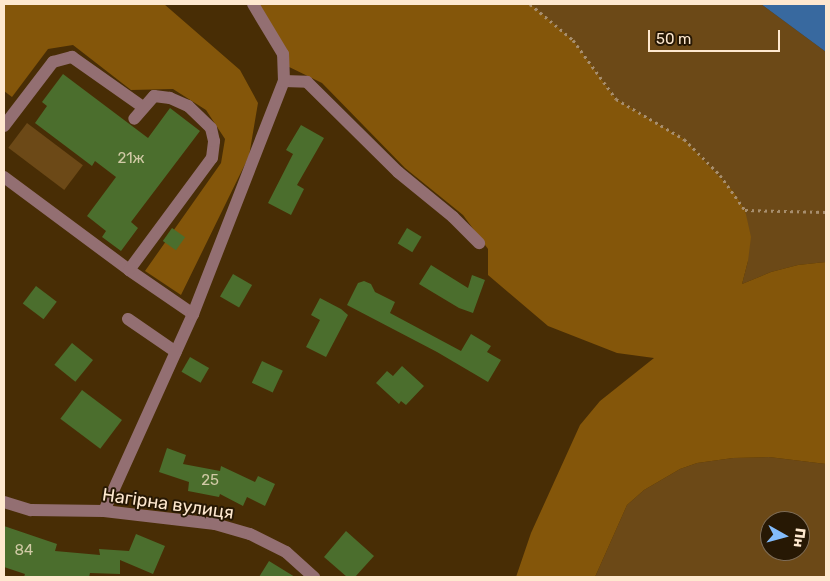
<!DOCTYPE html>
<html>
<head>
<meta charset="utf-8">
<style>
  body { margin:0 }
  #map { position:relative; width:830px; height:581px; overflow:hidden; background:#482d05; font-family:Rubik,sans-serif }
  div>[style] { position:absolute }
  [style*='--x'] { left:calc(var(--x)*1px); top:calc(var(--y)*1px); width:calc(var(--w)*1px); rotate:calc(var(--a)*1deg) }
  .green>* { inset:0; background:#6c4917; transform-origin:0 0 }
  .forest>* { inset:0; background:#84560a }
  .water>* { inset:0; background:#38699f }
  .building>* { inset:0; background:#4b6e2d; transform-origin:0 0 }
  .path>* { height:3px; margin-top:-1.5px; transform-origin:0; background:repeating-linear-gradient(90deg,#a78e6e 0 2.5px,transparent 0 6.5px) }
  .minor>* { height:12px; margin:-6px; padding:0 6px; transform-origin:6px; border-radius:6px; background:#936f72 }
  span { translate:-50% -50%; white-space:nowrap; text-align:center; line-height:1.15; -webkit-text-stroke:4px #271804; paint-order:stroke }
  .number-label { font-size:15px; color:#d1caa6 }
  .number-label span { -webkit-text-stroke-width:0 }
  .street-label { font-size:18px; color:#fee8cf }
  .frame { position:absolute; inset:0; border:5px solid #fee8cf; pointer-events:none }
  .north { position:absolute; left:760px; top:511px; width:50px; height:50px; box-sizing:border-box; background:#271804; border:1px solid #7d6b55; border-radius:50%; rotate:97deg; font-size:14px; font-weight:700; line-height:20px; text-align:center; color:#fee8cf }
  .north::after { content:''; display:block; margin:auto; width:18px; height:22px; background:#84bcfb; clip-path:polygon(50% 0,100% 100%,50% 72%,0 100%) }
  .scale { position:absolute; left:648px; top:30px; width:132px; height:22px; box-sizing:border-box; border:2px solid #fee8cf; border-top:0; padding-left:6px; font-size:15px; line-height:18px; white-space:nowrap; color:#fee8cf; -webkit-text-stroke:4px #271804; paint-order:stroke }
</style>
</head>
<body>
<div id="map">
  <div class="green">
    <i style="clip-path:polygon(530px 4px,761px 4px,826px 52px,826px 262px,798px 265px,771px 272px,742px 284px,748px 261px,745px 210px,734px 192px,684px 139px,616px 99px,573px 40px)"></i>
    <i style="left:27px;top:123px;width:70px;height:31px;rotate:37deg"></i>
    <i style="clip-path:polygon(evenodd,769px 457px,826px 464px,826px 577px,595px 577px,627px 505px,644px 490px,680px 469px,697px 463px,733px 458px,769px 457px,770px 521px,800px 521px,800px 551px,770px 551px,770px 521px)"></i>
  </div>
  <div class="forest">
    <i style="clip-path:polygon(4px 4px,164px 4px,240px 70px,258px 103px,249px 156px,181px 295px,145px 271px,221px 163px,225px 139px,206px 110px,173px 89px,131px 90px,73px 45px,48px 49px,12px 97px,4px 91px)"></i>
    <i style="clip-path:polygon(248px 4px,530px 4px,533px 6px,573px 40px,616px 99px,684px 139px,734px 192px,745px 210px,751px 237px,748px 261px,742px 284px,771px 272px,798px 265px,826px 262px,826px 464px,769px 457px,733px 458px,697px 463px,680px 469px,644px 490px,627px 505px,595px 577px,516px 577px,531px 533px,580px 425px,600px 401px,654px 358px,617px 353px,548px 326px,488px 275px,488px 249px,463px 215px,405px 168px,322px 83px,283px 64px)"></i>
  </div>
  <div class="water">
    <i style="clip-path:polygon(761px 4px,826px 4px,826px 52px)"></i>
  </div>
  <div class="building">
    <i style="clip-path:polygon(63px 74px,148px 138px,170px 108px,200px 131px,131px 222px,138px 228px,121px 251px,102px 237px,106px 231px,87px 216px,116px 177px,95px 161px,92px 166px,35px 123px,47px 106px,42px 102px)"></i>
    <i style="clip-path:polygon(301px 125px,324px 138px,297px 185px,304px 189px,291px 215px,268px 203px,293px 154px,286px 150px)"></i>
    <i style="left:172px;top:228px;width:16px;height:16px;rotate:35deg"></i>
    <i style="left:407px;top:228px;width:17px;height:18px;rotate:31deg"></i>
    <i style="clip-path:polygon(431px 265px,468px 288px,472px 275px,485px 280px,473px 313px,459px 308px,419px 284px)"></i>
    <i style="left:233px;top:274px;width:22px;height:26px;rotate:30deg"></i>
    <i style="clip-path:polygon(364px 281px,371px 284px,375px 292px,395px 302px,390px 313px,461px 351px,471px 334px,491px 346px,487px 352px,501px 360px,488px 382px,437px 352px,347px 305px,358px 283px)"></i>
    <i style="left:36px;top:286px;width:26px;height:22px;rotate:37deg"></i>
    <i style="clip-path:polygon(320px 298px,341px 309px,348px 315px,326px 357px,306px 347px,320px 320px,311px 315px)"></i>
    <i style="left:72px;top:343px;width:27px;height:28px;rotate:39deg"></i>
    <i style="left:190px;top:357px;width:22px;height:17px;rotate:30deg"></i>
    <i style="left:262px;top:361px;width:23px;height:24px;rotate:25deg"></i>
    <i style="clip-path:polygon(402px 366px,424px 386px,406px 405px,401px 401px,399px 404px,376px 383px,387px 371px,393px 376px)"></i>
    <i style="left:82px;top:390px;width:50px;height:36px;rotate:37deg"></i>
    <i style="clip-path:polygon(167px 448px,186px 455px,183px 464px,220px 471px,221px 466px,255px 482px,258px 476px,275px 484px,265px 506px,247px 497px,243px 506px,220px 494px,219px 497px,188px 491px,189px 482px,159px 472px)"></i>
    <i style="clip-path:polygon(4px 526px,57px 544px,55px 551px,100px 555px,99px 549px,129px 551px,136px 534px,165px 546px,153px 574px,120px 560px,120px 574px,90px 573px,89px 577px,24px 577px,25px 574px,4px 567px)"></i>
    <i style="clip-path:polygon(346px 531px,374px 556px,355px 577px,347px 577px,324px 557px)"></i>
    <i style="clip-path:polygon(269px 561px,295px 577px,259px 577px)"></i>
  </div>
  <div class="path">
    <i style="--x:530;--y:4;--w:56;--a:39.9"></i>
    <i style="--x:573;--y:40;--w:73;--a:53.9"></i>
    <i style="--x:616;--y:99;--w:79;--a:30.5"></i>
    <i style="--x:684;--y:139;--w:51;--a:45"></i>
    <i style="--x:720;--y:175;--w:43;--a:54.5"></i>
    <i style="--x:745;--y:210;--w:81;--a:1.4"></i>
  </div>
  <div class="minor">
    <i style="--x:284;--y:81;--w:23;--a:2"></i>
    <i style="--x:307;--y:82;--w:128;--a:44.7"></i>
    <i style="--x:398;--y:172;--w:71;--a:39.3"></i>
    <i style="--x:453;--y:217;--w:37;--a:45"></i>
    <i style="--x:4;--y:126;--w:81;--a:-52.6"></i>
    <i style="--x:53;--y:62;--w:20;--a:-15"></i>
    <i style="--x:72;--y:57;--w:87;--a:35.2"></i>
    <i style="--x:4;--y:177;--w:156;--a:36.6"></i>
    <i style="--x:129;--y:270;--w:78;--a:34.5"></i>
    <i style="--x:129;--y:270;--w:139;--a:-53.5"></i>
    <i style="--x:212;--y:158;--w:17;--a:-83"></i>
    <i style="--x:214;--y:141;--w:13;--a:-103"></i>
    <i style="--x:211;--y:128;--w:32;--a:-136"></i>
    <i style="--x:188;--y:106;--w:20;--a:-156"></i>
    <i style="--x:170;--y:98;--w:16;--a:-173"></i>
    <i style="--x:154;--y:96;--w:30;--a:131"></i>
    <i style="--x:128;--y:319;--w:58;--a:34.5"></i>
    <i style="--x:4;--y:502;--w:28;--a:17"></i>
    <i style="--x:31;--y:510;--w:73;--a:0.8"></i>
    <i style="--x:104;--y:511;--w:112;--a:6.7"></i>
    <i style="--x:215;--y:524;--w:36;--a:16"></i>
    <i style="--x:250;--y:534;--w:40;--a:26.6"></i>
    <i style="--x:286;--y:552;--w:38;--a:42"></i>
    <i style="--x:104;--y:511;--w:216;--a:-65.7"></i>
    <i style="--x:193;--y:314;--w:250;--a:-68.7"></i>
    <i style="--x:284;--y:81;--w:27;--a:-92"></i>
    <i style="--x:283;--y:54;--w:58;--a:-121"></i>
  </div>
  <div class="number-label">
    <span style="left:131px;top:159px">21ж</span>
    <span style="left:210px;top:481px">25</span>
    <span style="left:24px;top:551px">84</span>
  </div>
  <div class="street-label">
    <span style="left:168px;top:504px;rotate:8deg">Нагірна вулиця</span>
  </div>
  <div class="frame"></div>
  <div class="north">Пн</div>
  <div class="scale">50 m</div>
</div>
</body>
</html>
